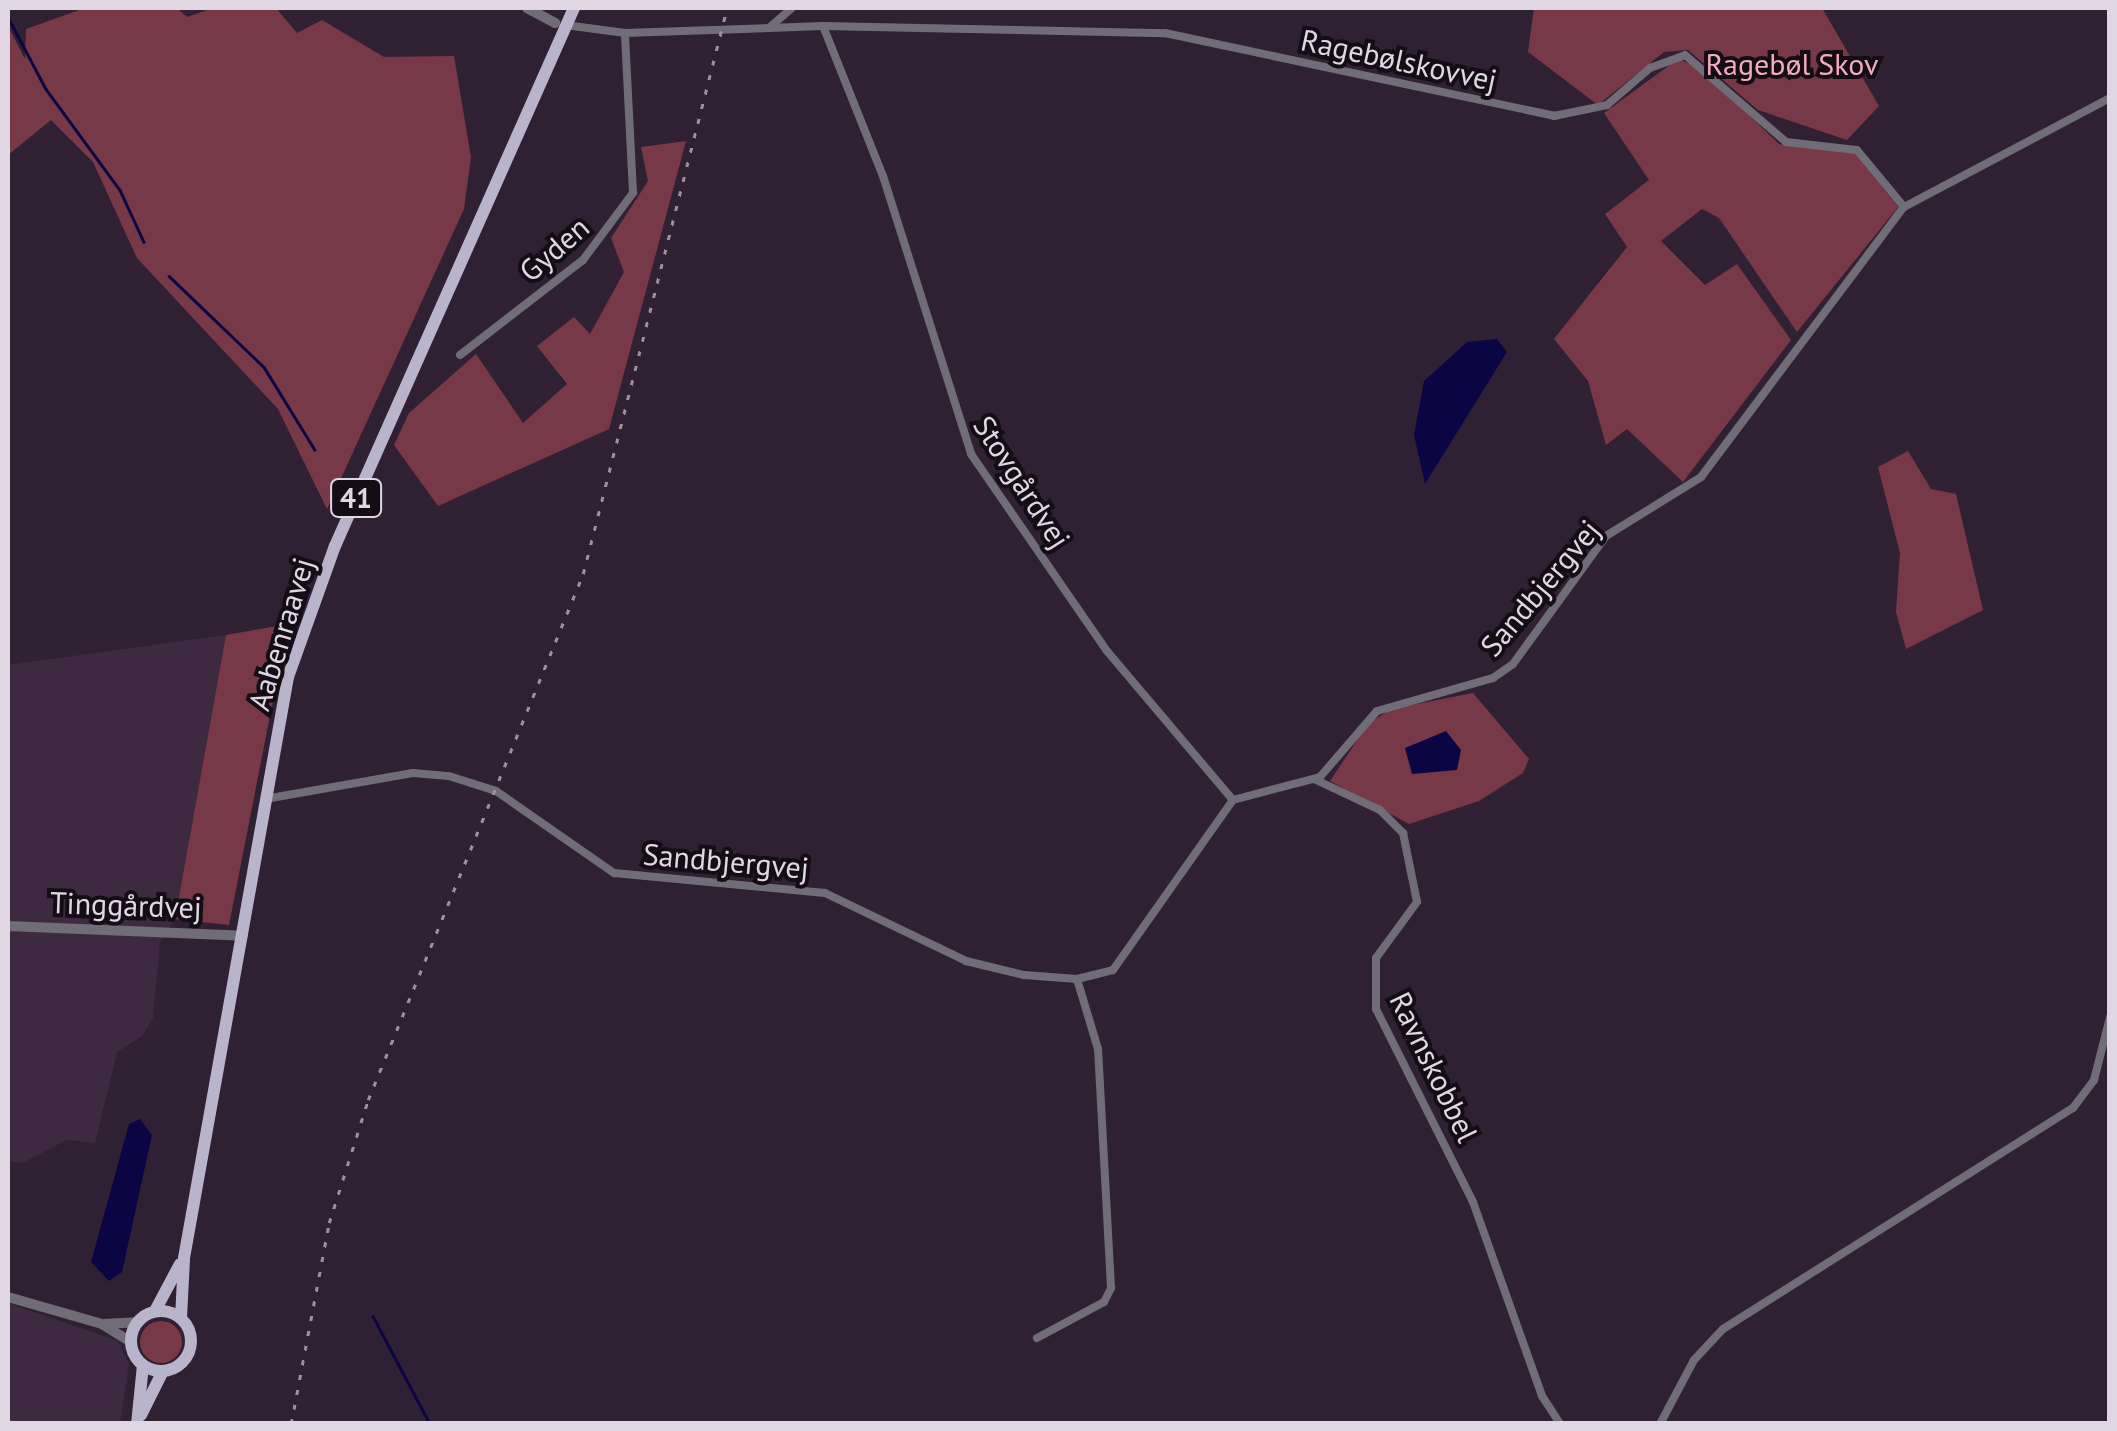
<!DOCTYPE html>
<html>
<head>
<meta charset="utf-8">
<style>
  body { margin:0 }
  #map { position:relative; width:2117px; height:1431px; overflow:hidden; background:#302033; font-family:"PT Sans",sans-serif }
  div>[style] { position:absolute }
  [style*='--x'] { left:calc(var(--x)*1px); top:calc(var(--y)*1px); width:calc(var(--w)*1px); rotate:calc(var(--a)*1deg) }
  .built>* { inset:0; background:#3d2a41 }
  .green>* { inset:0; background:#773948 }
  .round { border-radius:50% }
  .water>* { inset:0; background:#0c0543 }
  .stream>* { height:2.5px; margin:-1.25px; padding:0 1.25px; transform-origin:1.25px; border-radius:1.25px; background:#0c0543 }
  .minor>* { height:8px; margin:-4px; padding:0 4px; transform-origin:4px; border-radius:4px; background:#706d78 }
  .tertiary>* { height:10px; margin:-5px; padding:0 5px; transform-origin:5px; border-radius:5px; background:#706d78 }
  .primary>* { height:12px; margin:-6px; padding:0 6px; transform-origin:6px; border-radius:6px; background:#b9b3cb }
  .primary>.ring { margin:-6px; padding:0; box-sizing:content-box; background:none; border:12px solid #b9b3cb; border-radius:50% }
  .rail>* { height:2.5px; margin-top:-1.25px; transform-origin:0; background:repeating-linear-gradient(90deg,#9d909f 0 5px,transparent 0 15px) }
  span { translate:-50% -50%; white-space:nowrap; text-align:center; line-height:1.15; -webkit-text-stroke:8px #140d15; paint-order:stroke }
  .shield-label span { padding:2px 8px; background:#140d15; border:2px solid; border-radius:8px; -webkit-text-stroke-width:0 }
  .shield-label { font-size:28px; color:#e1d6e3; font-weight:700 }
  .street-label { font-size:30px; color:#e1d6e3 }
  .park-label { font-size:30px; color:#f2adbb }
  .frame { position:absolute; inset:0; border:10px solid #e1d6e3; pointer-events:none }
</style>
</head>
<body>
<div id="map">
  <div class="built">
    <i style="clip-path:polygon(226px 635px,175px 919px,160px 942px,153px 1018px,142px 1036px,117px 1052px,95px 1143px,67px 1140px,22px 1163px,8px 1161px,8px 665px)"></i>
    <i style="clip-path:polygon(8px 1303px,118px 1341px,129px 1364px,120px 1423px,8px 1423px)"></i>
  </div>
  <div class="green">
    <i style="clip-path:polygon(85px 8px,177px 8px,187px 17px,213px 8px,276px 8px,297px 33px,322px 20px,384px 57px,454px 56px,471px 157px,464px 209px,327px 509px,278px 409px,137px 258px,93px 162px,51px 120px,8px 155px,8px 26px,25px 59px,26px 29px)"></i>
    <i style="clip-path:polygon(1534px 8px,1822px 8px,1879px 106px,1847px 140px,1758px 110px,1688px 50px,1664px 52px,1598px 105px,1528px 52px)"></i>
    <i style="clip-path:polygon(1678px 59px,1700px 68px,1779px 144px,1855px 153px,1898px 207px,1797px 332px,1719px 218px,1702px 209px,1661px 241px,1705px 285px,1737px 264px,1791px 340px,1683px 482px,1627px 429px,1606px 445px,1588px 381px,1554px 339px,1627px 247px,1605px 214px,1649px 180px,1604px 113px)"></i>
    <i style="clip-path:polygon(686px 141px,609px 429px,438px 506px,394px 445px,409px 413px,476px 354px,523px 423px,567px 384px,537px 346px,574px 317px,590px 334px,624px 272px,611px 238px,648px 181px,641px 147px)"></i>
    <i style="clip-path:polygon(1908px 451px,1931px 489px,1956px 494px,1983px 610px,1906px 649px,1896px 612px,1900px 553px,1878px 467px)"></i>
    <i style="clip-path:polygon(288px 624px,229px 925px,175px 919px,226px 635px)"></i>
    <i style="clip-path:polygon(1473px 693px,1529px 759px,1523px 773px,1479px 801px,1409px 824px,1330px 781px,1368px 724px,1391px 709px)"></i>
    <i class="round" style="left:140px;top:1321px;width:42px;height:42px"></i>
  </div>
  <div class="water">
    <i style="clip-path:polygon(1497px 339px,1507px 352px,1425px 484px,1414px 435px,1424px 381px,1467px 342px)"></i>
    <i style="clip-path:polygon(1446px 731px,1461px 750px,1457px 770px,1412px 774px,1405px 748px)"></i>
    <i style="clip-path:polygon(140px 1119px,152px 1135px,122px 1272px,109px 1281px,91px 1262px,129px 1124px)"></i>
  </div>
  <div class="stream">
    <i style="--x:8;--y:17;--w:81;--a:62.2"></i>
    <i style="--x:46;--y:89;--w:125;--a:53.8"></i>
    <i style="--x:120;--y:190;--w:57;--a:65.2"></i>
    <i style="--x:169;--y:276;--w:132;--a:43.8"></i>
    <i style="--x:264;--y:367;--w:97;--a:58.4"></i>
    <i style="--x:373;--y:1316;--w:122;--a:62.2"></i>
  </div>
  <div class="minor">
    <i style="--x:565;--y:25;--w:61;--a:7.6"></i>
    <i style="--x:625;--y:33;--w:198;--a:-2"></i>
    <i style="--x:823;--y:26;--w:342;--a:1.2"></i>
    <i style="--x:1165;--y:33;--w:398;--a:12"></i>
    <i style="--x:1554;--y:116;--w:54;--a:-11.7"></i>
    <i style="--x:1607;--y:105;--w:57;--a:-40.7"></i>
    <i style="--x:1650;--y:68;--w:37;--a:-20"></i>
    <i style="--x:1685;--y:55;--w:133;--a:40.7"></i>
    <i style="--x:1786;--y:142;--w:71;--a:6.4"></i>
    <i style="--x:1857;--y:150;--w:74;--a:50.5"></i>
    <i style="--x:823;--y:26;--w:162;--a:68.2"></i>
    <i style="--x:883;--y:176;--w:292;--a:72.4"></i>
    <i style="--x:971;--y:454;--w:239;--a:55.4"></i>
    <i style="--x:1107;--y:651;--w:195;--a:49.8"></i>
    <i style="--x:770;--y:27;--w:29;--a:-41"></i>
    <i style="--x:460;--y:355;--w:155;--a:-37.7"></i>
    <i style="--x:583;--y:260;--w:84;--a:-53.3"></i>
    <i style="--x:633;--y:193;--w:160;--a:-92.9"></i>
    <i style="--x:1314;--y:779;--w:73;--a:25.2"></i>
    <i style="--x:1380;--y:810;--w:33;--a:45"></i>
    <i style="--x:1403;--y:833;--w:70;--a:78.5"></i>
    <i style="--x:1417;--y:902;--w:69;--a:126.2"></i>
    <i style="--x:1376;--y:958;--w:51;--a:90"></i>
    <i style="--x:1376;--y:1009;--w:216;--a:63.3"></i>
    <i style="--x:1473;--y:1202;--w:206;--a:70.4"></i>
    <i style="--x:1542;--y:1396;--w:33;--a:57"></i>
    <i style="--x:265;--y:799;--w:150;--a:-10"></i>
    <i style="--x:413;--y:773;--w:36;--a:5"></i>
    <i style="--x:449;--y:776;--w:49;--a:17.7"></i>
    <i style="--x:496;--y:791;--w:144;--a:34.8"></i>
    <i style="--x:614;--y:873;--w:212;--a:5.4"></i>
    <i style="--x:825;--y:893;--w:157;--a:25.7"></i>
    <i style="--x:966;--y:961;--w:60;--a:13.6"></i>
    <i style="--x:1024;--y:975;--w:53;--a:4.3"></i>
    <i style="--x:1077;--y:979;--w:37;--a:-14"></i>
    <i style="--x:1113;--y:970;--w:208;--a:-54.8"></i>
    <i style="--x:1233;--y:800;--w:90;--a:-14.8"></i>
    <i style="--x:1320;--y:777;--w:87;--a:-49.2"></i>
    <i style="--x:1377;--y:711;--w:121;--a:-15.9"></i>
    <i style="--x:1493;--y:678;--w:24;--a:-35"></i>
    <i style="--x:1513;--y:664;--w:158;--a:-54"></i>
    <i style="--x:1606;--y:536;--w:112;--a:-31.8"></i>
    <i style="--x:1701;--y:477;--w:338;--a:-53.1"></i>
    <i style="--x:1904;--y:207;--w:233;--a:-27.9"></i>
    <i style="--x:1037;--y:1338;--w:76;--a:-28.2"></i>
    <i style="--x:1104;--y:1302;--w:16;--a:-63"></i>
    <i style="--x:1111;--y:1288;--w:239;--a:-93.1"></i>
    <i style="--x:1098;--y:1049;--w:73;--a:-106.7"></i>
    <i style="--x:1660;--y:1424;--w:72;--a:-62"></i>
    <i style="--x:1694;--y:1360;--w:42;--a:-46.9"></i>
    <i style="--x:1723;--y:1329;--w:414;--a:-32.3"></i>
    <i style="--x:2073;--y:1108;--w:35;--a:-53"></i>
    <i style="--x:2094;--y:1080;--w:65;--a:-75.7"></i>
  </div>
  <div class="tertiary">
    <i style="--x:527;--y:8;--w:32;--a:28"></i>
    <i style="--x:8;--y:926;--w:235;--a:2.4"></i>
    <i style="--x:8;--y:1297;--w:98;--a:16"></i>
    <i style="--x:102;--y:1324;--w:34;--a:32"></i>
    <i style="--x:103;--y:1324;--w:34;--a:-3"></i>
  </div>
  <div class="primary">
    <i style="--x:155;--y:1311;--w:53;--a:-62"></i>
    <i class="ring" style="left:131px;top:1311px;width:48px;height:48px"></i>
    <i style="--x:181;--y:1318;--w:60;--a:-87.1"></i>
    <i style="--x:184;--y:1258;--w:590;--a:-79.85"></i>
    <i style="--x:288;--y:677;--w:139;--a:-70.3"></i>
    <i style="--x:335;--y:546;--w:589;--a:-66.05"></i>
    <i style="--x:141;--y:1415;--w:49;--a:-63.4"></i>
    <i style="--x:137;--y:1424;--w:59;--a:-84.2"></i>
  </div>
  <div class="rail">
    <i style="--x:291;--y:1424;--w:205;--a:-79.3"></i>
    <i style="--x:329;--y:1223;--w:129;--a:-72.4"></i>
    <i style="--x:368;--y:1100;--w:568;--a:-67.77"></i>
    <i style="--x:583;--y:574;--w:584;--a:-75.73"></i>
  </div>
  <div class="shield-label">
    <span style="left:356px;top:498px">41</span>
  </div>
  <div class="street-label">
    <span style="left:1399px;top:60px;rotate:12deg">Ragebølskovvej</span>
    <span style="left:554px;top:249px;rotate:-41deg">Gyden</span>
    <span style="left:1022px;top:482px;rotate:57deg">Stovgårdvej</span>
    <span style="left:1540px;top:588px;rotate:-50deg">Sandbjergvej</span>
    <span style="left:281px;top:634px;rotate:-73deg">Aabenraavej</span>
    <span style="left:726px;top:861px;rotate:5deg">Sandbjergvej</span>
    <span style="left:126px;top:905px;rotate:2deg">Tinggårdvej</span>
    <span style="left:1434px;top:1067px;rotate:64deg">Ravnskobbel</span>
  </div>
  <div class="park-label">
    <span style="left:1792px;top:64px">Ragebøl Skov</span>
  </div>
  <div class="frame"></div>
</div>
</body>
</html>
